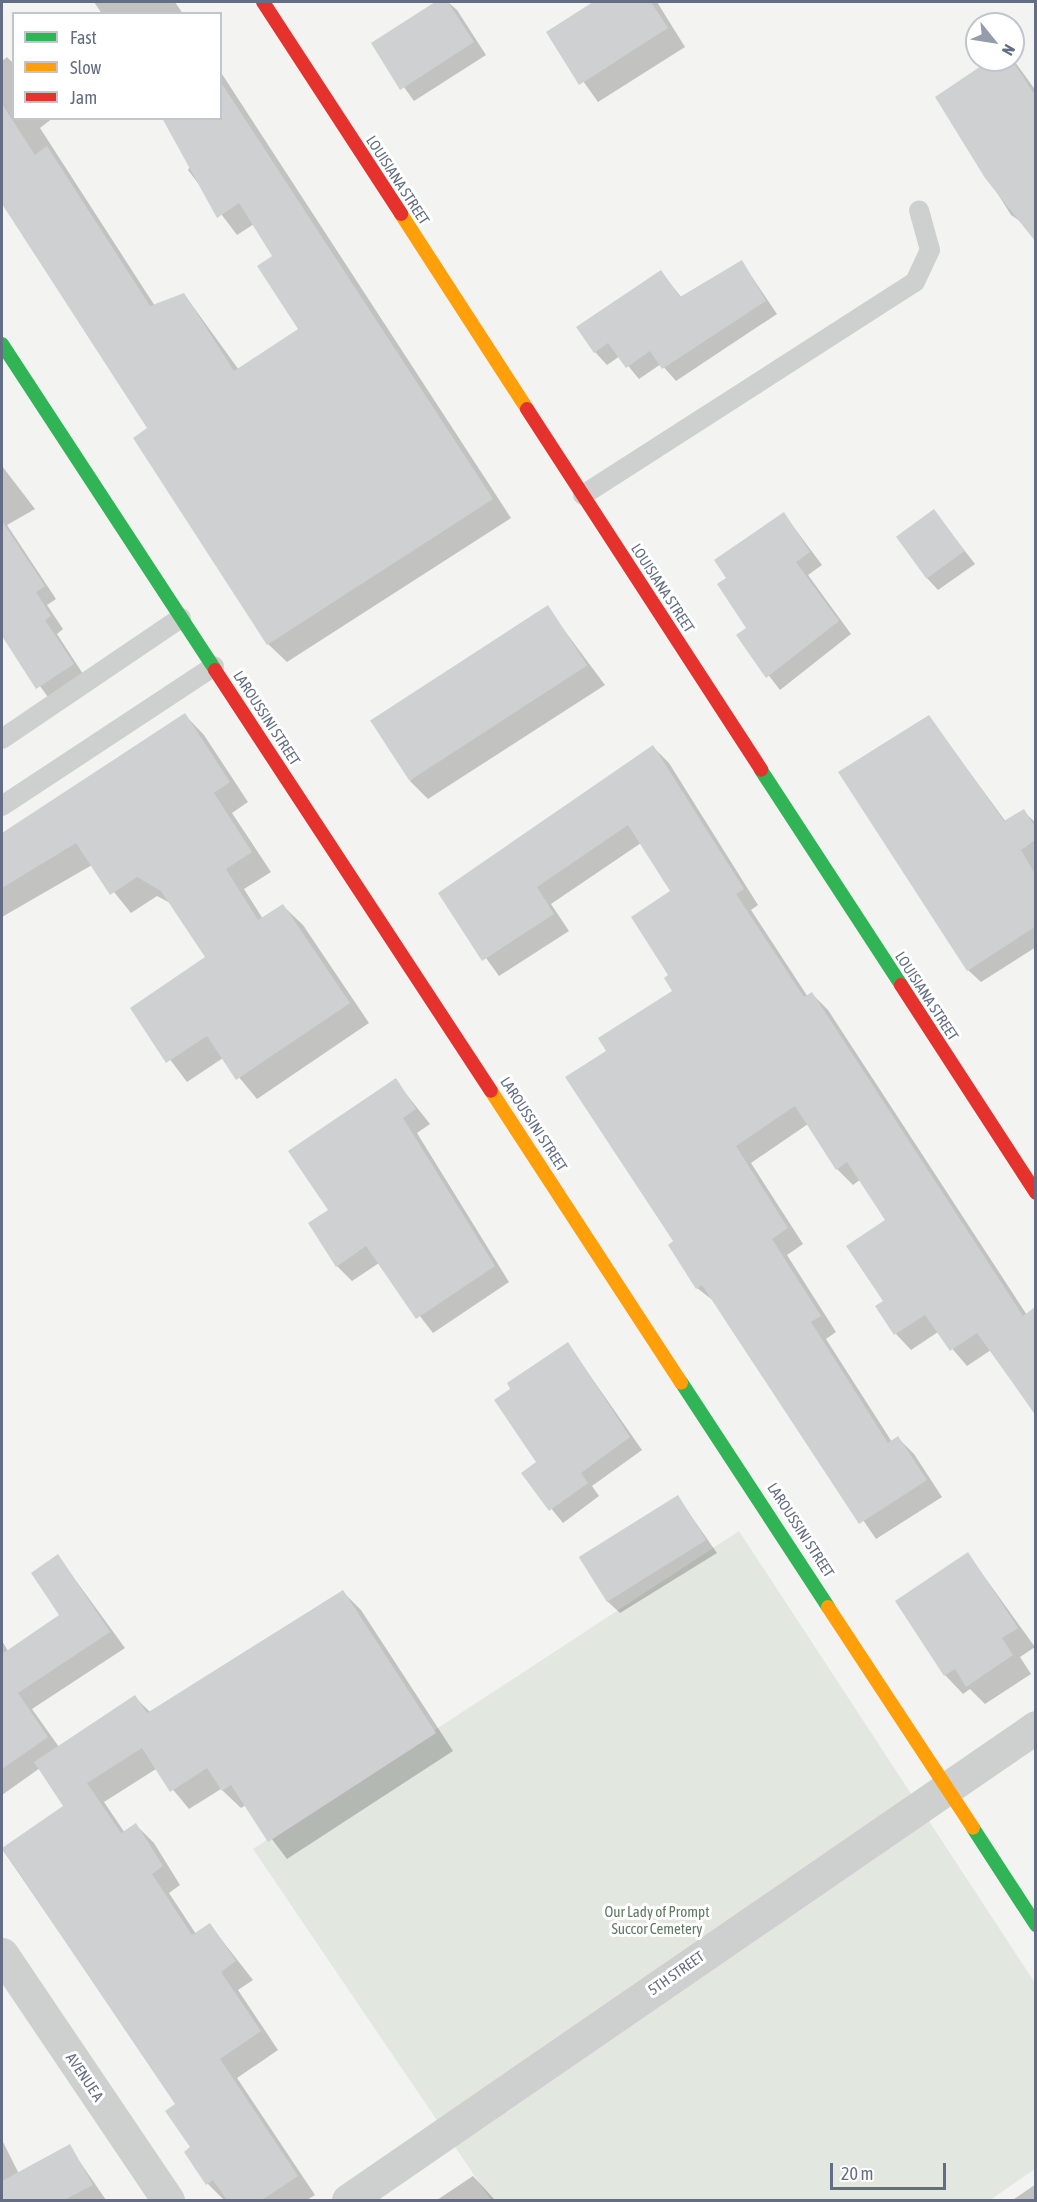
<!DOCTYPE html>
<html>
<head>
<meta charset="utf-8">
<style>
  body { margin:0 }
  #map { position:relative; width:1037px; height:2202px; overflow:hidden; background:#f3f4f2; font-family:"Asap Condensed",sans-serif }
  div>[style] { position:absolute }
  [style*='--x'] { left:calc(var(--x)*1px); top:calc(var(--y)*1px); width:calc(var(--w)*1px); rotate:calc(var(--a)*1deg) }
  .green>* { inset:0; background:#e2e7e0 }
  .shadow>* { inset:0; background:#0003 }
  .building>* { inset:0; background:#cfd0d1; transform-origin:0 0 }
  .lane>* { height:20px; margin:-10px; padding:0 10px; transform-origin:10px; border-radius:10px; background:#cecfcf }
  .street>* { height:33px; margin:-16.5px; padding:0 16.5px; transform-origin:16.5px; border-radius:16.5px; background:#cecfcf }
  .fast>* { height:14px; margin:-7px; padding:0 7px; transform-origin:7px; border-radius:7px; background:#30b455 }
  .slow>* { height:14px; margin:-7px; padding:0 7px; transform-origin:7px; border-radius:7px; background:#ff9f0a }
  .jam>* { height:14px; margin:-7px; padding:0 7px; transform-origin:7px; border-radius:7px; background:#e5322d }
  span { translate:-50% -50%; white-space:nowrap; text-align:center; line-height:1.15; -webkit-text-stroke:6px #fff; paint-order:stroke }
  .street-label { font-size:15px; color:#636d83 }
  .park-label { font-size:15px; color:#627a63 }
  .frame { position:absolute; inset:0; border:3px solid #636d83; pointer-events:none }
  .legend { position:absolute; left:12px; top:12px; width:210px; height:108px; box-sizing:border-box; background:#fff; border:2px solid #c1c5cd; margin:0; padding:8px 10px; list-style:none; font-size:18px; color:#636d83 }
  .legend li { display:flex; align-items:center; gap:12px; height:30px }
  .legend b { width:30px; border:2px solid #c1c5cd }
  .north { position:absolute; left:965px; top:12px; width:60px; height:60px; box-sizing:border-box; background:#fff; border:2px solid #c1c5cd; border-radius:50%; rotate:120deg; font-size:16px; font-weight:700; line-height:24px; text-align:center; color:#636d83 }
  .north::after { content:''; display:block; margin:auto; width:21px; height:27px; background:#959caa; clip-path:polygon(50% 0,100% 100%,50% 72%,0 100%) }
  .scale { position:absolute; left:830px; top:2163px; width:116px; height:27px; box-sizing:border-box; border:3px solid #636d83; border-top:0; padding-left:8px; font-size:18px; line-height:21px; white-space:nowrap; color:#636d83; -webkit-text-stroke:4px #fff; paint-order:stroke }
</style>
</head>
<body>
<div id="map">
  <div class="green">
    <i style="clip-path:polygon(739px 1531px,1035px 1983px,1035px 2169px,990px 2200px,491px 2200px,253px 1849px)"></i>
  </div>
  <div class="shadow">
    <i style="clip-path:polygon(94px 2px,175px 2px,183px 14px,102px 14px)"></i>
    <i style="clip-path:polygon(438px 2px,448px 2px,457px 10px,486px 55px,414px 101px,373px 44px)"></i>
    <i style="clip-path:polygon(596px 2px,657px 2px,685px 47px,598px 102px,548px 32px)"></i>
    <i style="clip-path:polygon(7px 57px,14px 64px,14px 118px,53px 118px,40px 128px,155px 306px,184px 294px,239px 370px,300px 330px,274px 257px,254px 224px,237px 235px,188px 170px,220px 118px,220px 71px,511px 518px,287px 662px,268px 644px,149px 429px,2px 202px,2px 61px)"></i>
    <i style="clip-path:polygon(1013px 59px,1036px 91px,1033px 230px,1011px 215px,937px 97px,993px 60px)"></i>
    <i style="clip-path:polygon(742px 262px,777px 314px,676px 381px,661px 364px,639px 379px,620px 356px,607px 365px,595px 352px,661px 272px,682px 298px)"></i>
    <i style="clip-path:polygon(2px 466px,35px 509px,7px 525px,56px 599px,47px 605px,63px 629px,57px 634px,85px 677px,50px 700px,2px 633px)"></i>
    <i style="clip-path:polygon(934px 511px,975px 564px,938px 590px,926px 577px)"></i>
    <i style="clip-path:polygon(784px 514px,822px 565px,808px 575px,851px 634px,780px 690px,738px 636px,748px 628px,728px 578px)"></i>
    <i style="clip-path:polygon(547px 607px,605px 685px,428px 799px,410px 781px)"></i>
    <i style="clip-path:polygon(185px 715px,204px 735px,248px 802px,232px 813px,271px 872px,244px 889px,263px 919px,283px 906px,303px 925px,369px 1023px,257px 1099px,223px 1058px,187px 1082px,132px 1009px,207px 957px,172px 904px,157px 896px,131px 913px,92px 865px,2px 917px,2px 835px)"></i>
    <i style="clip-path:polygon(929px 717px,1006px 822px,1023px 811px,1036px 823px,1036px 947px,981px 982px,968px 970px)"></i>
    <i style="clip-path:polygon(653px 747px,669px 763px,758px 905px,751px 910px,808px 997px,812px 994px,828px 1010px,1027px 1315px,1036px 1317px,1036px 1416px,991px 1350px,967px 1366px,938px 1332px,911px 1350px,896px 1334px,877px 1306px,885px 1301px,887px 1220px,861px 1179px,853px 1185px,837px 1169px,808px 1124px,751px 1163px,803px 1244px,787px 1255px,836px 1332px,826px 1339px,892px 1442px,898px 1438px,914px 1454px,942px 1497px,876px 1539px,715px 1302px,697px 1288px,675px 1242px,608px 1051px,674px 991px,672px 891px,641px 843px,551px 904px,569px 931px,499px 976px,440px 894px)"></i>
    <i style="clip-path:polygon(395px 1080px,430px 1124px,417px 1133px,509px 1282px,433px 1333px,379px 1263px,352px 1281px,337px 1266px,330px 1211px)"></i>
    <i style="clip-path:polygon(568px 1344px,642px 1450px,592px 1486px,599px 1496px,563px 1523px,523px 1474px,538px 1463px,512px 1389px)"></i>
    <i style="clip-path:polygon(677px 1496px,717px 1553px,620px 1613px,607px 1601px)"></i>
    <i style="clip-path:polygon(968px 1554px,1035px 1647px,1020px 1657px,1031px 1674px,985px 1704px,970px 1689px,963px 1694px,945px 1675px,897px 1602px)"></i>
    <i style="clip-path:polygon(58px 1556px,125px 1648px,32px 1709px,59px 1747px,135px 1697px,150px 1712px,343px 1592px,361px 1610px,453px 1751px,287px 1859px,246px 1805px,241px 1808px,221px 1789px,189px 1809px,156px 1769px,104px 1802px,125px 1833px,136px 1825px,154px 1843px,180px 1885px,169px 1893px,196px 1934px,210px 1925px,253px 1980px,238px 1990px,278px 2050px,237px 2078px,315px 2195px,307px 2200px,224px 2200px,208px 2184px,177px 2104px,2px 1849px,65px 1806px,40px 1768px,2px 1795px,2px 1641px,8px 1651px,61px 1615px)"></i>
    <i style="clip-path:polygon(2px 2140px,19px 2174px,69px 2146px,106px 2200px,2px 2200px)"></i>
    <i style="clip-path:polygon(473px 2176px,495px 2200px,437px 2200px)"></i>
    <i style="clip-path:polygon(1036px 2184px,1036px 2200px,1015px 2200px,1014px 2199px)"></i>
  </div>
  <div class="building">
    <i style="clip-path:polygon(435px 2px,448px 2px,474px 42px,400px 90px,371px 43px)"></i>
    <i style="clip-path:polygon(593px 2px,651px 2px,668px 28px,579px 85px,546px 32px)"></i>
    <i style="clip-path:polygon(990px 60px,1012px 60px,1035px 95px,1035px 241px,985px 178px,935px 97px)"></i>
    <i style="clip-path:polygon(220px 81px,493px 499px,267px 645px,133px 438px,147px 428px,2px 204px,2px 104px,35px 155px,47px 146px,150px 306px,184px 293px,234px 371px,298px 329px,257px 266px,272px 256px,239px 203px,217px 218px,162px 118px,220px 118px)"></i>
    <i style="clip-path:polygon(742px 260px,766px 301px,662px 369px,650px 351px,626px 368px,608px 343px,594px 353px,576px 327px,661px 270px,680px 297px)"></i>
    <i style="left:934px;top:509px;width:52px;height:47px;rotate:54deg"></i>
    <i style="clip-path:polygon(784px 512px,810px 552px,796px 562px,839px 621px,766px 678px,736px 635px,746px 628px,717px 584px,726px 578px,714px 560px)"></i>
    <i style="clip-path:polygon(2px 521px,45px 586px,36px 592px,51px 616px,45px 620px,74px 664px,36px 689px,2px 636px)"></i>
    <i style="left:548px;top:605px;width:72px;height:212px;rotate:57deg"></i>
    <i style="clip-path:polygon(185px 713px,230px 782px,214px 793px,252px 852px,226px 869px,258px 920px,283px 904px,350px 1003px,236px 1080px,207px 1036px,166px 1063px,130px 1008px,205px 957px,161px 891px,137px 877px,110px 895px,76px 843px,2px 888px,2px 833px)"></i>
    <i style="clip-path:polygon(929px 715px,1004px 821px,1024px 809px,1035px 827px,1035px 840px,1021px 850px,1035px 874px,1035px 927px,967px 971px,838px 772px)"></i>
    <i style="clip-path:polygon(653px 745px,744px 889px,736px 894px,804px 997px,812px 992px,1023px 1316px,1035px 1307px,1035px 1414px,977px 1333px,950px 1351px,925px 1315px,894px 1335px,875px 1306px,883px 1301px,846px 1246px,885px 1220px,847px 1162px,836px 1170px,795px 1106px,736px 1146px,788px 1228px,772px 1239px,821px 1316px,811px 1322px,888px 1443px,898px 1436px,927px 1480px,859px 1524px,702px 1285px,696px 1289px,668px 1245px,673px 1241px,565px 1077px,606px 1051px,598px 1038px,672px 991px,664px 978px,668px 975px,631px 917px,670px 891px,628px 825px,537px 887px,554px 914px,482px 961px,438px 893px)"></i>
    <i style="clip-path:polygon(396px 1078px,416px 1109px,403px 1118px,495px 1266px,416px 1319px,366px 1246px,336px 1267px,308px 1223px,328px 1210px,288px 1151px)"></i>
    <i style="clip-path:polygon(568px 1342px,630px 1437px,581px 1473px,588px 1483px,549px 1511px,521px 1473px,536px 1462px,494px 1400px,510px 1389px,507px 1383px)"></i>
    <i style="left:678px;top:1495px;width:53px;height:117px;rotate:58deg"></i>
    <i style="clip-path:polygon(968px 1552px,1018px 1628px,1002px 1638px,1013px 1655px,966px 1687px,955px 1669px,944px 1676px,895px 1601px)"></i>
    <i style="clip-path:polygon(58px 1554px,110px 1632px,18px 1693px,48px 1737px,2px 1769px,2px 1654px,59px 1615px,31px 1573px)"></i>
    <i style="clip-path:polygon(343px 1590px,436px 1733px,268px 1842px,231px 1785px,222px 1791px,207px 1768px,170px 1792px,142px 1748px,87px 1783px,121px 1833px,136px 1823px,163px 1866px,152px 1874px,192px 1935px,210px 1923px,236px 1961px,221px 1972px,261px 2031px,220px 2059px,298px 2176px,262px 2200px,227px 2200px,213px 2180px,206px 2185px,184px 2152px,190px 2147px,165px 2111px,175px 2104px,2px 1848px,63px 1806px,34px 1762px,135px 1695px,147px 1713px)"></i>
    <i style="clip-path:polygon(70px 2144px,93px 2185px,64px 2200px,2px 2200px,2px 2181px)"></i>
  </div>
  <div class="lane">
    <i style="--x:583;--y:495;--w:394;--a:-32.7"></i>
    <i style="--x:915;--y:282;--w:35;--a:-65"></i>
    <i style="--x:930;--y:250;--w:41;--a:-105.4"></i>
    <i style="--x:2;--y:739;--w:216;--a:-34.1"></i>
    <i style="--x:2;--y:806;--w:254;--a:-33.4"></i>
  </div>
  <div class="street">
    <i style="--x:2;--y:1954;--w:297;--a:56"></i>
    <i style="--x:348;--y:2200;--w:835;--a:-34.51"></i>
  </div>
  <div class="fast">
    <i style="--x:2;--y:344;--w:389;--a:56.8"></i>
    <i style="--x:761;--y:770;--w:257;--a:56.9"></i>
    <i style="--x:681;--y:1382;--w:269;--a:56.8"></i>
    <i style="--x:973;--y:1828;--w:116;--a:57"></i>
  </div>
  <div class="slow">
    <i style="--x:401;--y:214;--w:232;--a:57.1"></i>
    <i style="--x:491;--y:1091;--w:348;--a:56.9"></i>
    <i style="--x:828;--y:1607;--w:264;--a:56.7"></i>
  </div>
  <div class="jam">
    <i style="--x:263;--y:2;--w:253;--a:56.9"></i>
    <i style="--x:527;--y:409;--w:430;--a:57"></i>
    <i style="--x:215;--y:670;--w:503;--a:56.75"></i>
    <i style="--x:901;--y:985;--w:248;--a:57"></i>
  </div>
  <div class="street-label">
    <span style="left:398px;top:180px;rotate:57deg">LOUISIANA STREET</span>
    <span style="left:663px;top:588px;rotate:57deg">LOUISIANA STREET</span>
    <span style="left:267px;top:718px;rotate:57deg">LAROUSSINI STREET</span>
    <span style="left:927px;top:996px;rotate:57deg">LOUISIANA STREET</span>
    <span style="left:534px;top:1124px;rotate:57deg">LAROUSSINI STREET</span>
    <span style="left:801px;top:1530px;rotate:57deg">LAROUSSINI STREET</span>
    <span style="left:676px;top:1973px;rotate:-35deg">5TH STREET</span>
    <span style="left:85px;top:2077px;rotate:56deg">AVENUE A</span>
  </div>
  <div class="park-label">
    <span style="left:657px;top:1920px">Our Lady of Prompt<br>Succor Cemetery</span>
  </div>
  <div class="frame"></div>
  <ul class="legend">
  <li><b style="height:8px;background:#30b455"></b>Fast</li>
  <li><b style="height:8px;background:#ff9f0a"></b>Slow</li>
  <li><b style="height:8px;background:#e5322d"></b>Jam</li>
  </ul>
  <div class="north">N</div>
  <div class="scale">20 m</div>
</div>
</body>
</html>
